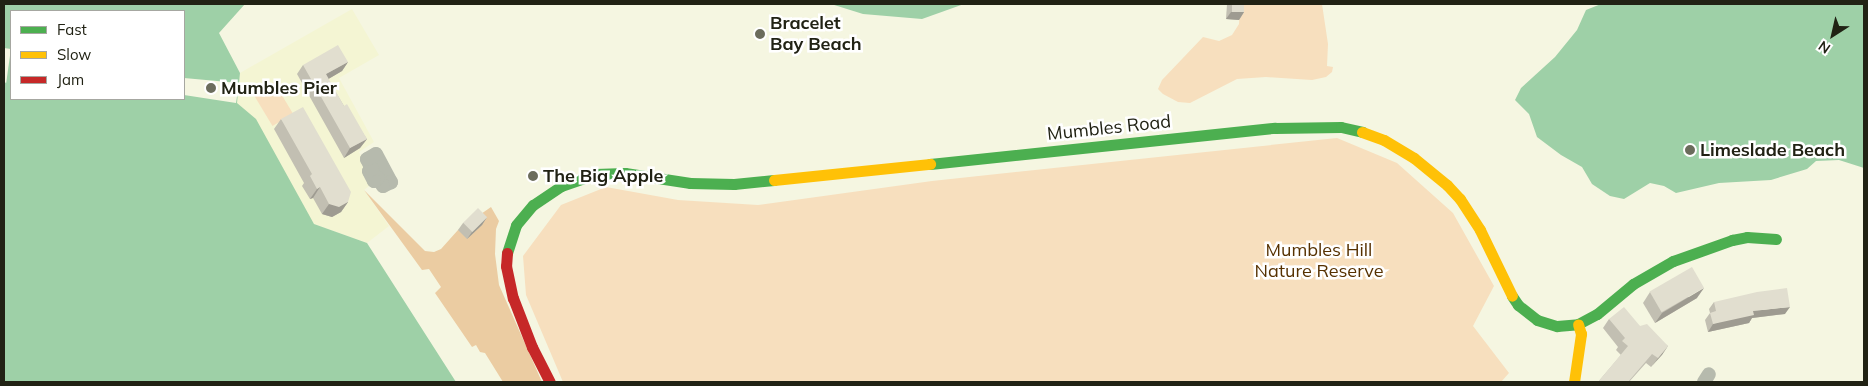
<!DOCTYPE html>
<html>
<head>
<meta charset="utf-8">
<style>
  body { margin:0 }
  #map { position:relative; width:1868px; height:386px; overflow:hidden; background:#f5f6e1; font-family:Mulish,sans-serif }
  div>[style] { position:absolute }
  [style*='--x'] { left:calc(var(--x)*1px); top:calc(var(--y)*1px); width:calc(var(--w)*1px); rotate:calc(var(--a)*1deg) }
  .built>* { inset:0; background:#f4f5d3 }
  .green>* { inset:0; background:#f7dfbe; transform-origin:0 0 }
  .forest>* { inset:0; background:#ebcca2 }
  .water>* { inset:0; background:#9ed0a7 }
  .pier>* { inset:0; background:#f5f6e1; transform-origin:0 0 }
  .street>* { height:14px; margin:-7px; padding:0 7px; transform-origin:7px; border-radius:7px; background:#b6baad }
  .fast>* { height:11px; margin:-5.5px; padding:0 5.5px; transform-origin:5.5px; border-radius:5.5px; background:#4caf50 }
  .slow>* { height:11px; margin:-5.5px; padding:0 5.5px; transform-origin:5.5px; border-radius:5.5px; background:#ffc107 }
  .jam>* { height:11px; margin:-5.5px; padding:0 5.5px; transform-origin:5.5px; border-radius:5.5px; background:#c62828 }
  .wall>* { inset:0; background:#c2bfb2 }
  .shaded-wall>* { inset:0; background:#9e9b91 }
  .building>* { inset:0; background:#e1decf; transform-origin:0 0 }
  .dots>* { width:14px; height:14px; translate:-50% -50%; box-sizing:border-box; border:2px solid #fff; border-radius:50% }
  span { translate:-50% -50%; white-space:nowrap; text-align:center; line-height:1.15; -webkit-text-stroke:5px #fff; paint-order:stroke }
  .poi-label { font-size:18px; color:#212214; font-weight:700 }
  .left { translate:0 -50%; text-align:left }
  .street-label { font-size:18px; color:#212214 }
  .park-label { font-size:18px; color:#563100 }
  .frame { position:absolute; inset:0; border:5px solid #212214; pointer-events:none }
  .legend { position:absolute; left:10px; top:10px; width:175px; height:90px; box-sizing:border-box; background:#fff; border:1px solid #a6a7a1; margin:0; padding:6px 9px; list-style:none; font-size:15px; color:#212214 }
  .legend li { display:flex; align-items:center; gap:10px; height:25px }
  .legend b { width:25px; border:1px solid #a6a7a1 }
  .north { position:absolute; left:1808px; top:10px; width:50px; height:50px; -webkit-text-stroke:4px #fff; paint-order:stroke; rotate:215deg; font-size:14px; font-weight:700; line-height:20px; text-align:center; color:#212214 }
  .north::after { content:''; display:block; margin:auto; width:18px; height:22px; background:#212214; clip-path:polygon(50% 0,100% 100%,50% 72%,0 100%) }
</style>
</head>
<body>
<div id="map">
  <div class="built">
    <i style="clip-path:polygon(352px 9px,379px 55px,339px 78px,374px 142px,359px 152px,373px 183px,364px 190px,389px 226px,367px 243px,314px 224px,236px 103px,240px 73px)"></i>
  </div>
  <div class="green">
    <i style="clip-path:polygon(1240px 4px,1322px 4px,1328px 44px,1327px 66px,1333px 67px,1332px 72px,1326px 77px,1312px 80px,1266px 77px,1237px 79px,1190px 103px,1178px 102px,1163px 94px,1158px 89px,1162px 80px,1203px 37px,1219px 41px,1232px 35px,1239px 24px)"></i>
    <i style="left:274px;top:82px;width:37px;height:24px;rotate:59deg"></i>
    <i style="clip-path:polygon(1337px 138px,1397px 163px,1453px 213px,1494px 286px,1473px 326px,1509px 373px,1501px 382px,563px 382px,526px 295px,523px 256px,561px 205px,606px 187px,678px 200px,758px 205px,932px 181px)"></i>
  </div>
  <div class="forest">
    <i style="clip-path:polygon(364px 190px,425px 251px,434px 252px,441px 249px,458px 230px,491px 207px,499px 221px,496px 229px,495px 254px,499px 285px,542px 382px,503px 382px,485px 353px,480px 352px,476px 345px,472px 347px,435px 293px,441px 287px,429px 269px,422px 270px)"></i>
  </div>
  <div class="water">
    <i style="clip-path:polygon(evenodd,4px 4px,245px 4px,219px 33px,240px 73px,237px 103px,256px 119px,314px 224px,367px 243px,456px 382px,4px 382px,4px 4px,11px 11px,184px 11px,184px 99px,11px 99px,11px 11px)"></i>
    <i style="clip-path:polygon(831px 4px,964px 4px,922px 19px,863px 14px)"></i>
    <i style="clip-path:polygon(1601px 4px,1864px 4px,1864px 168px,1839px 160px,1816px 161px,1807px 169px,1771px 180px,1719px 183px,1676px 193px,1664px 186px,1650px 183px,1624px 199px,1610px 196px,1592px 184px,1582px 167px,1561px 155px,1537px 137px,1529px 114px,1515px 100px,1521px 88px,1555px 57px,1577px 30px,1586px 10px)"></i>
  </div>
  <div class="pier">
    <i style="left:4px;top:48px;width:7px;height:34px;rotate:8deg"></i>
    <i style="clip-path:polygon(184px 78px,239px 83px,236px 103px,184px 95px)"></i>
  </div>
  <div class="street">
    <i style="--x:376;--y:154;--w:32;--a:62"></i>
    <i style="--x:391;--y:182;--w:9;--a:153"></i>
    <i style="--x:383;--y:186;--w:9;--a:-122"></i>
    <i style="--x:378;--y:178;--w:5;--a:143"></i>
    <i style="--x:374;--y:181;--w:11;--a:-117"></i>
    <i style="--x:369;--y:171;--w:4;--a:-34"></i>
    <i style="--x:372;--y:169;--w:11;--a:-117"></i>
    <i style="--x:367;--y:159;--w:10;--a:-29"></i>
    <i style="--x:1704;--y:382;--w:9;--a:-58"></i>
  </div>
  <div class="fast">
    <i style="--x:930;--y:164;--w:347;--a:-6"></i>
    <i style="--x:1275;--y:128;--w:66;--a:-0.9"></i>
    <i style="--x:1341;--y:127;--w:22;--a:13"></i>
    <i style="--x:507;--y:253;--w:29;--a:-72"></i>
    <i style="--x:516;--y:225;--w:26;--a:-50"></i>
    <i style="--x:533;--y:205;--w:34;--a:-34"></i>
    <i style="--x:561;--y:186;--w:36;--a:-19"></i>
    <i style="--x:595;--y:174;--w:30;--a:-2"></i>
    <i style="--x:625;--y:173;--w:66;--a:8.7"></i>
    <i style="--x:690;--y:183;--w:44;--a:1.3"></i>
    <i style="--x:734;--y:184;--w:40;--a:-5.7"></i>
    <i style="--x:1512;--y:296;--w:11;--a:56"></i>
    <i style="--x:1518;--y:305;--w:24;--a:38"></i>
    <i style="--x:1537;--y:320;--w:21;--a:17"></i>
    <i style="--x:1557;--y:326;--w:21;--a:-5"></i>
    <i style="--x:1578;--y:324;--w:21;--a:-28"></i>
    <i style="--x:1597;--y:314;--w:47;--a:-39.8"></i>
    <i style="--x:1633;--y:284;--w:46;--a:-29.9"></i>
    <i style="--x:1673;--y:261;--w:63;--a:-19.6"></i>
    <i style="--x:1732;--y:240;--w:15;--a:-11"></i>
    <i style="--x:1747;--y:237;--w:29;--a:4"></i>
  </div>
  <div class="slow">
    <i style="--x:1362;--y:132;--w:23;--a:20"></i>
    <i style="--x:1384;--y:140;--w:35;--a:31"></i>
    <i style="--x:1414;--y:158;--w:43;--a:39.3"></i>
    <i style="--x:1447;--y:185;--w:19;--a:47"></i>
    <i style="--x:1460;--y:199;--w:37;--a:57"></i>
    <i style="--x:1480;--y:230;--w:73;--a:64.1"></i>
    <i style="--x:774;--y:180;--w:157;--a:-5.9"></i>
    <i style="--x:1574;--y:382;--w:49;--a:-81.7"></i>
    <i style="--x:1581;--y:334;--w:10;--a:-107"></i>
  </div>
  <div class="jam">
    <i style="--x:507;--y:253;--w:13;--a:94"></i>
    <i style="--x:506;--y:266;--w:33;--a:78"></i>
    <i style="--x:513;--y:298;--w:53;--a:68.8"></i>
    <i style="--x:532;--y:347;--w:39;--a:63"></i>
  </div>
  <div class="wall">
    <i style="clip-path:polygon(1227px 4px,1244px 4px,1244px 12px,1239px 20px,1226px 19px)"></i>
    <i style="clip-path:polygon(348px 62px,342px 71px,328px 79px,344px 106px,367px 139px,360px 148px,344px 158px,297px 74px,303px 65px)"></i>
    <i style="clip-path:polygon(281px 119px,348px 202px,341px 212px,332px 217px,322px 214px,313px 198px,310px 199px,302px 186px,304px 183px,274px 129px)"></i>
    <i style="clip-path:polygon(487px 217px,482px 225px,467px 239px,458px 230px,463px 223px)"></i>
    <i style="clip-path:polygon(1650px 292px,1697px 298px,1655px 323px,1643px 303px)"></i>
    <i style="clip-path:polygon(1714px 302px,1785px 314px,1752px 318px,1749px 323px,1708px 332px,1705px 320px,1710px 313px,1709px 309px)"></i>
    <i style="clip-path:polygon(1609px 319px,1640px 326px,1668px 346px,1651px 367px,1646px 363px,1629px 382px,1598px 382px,1621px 355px,1616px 350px,1618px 347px,1603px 328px)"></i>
  </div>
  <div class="shaded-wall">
    <i style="clip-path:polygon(1231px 12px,1244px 12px,1239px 20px,1226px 19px)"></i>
    <i style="clip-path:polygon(348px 62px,342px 71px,320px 84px,326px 74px)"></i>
    <i style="clip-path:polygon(367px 139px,360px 148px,344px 158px,350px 148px)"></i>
    <i style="clip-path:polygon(320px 187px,313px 198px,310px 199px,317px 189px)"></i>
    <i style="clip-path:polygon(348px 202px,341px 212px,332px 217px,322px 214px,329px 204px)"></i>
    <i style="clip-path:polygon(487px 217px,482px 225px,467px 239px,472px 232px)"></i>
    <i style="clip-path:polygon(1704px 288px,1697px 298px,1655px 323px,1662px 313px)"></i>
    <i style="clip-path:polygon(1790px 307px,1785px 314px,1752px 318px,1749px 323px,1708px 332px,1713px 324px,1753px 311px)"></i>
    <i style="clip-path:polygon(1668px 346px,1662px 355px,1651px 367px,1658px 358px)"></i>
  </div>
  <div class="building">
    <i style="left:1232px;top:4px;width:12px;height:8px"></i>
    <i style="clip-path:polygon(338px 45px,348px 62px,326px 74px,344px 106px,347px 104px,367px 139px,350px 148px,303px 65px)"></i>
    <i style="clip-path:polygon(303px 107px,351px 192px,348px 202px,339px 207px,329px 204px,320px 187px,317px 189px,310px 176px,312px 174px,281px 119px)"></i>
    <i style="left:478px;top:208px;width:13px;height:21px;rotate:45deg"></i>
    <i style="left:1692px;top:267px;width:24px;height:49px;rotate:60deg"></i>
    <i style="clip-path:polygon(1787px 288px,1790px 307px,1753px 311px,1754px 315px,1713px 324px,1710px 313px,1716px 311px,1714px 302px,1757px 292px)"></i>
    <i style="clip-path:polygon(1624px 307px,1640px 326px,1647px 324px,1668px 346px,1658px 358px,1652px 354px,1628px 382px,1598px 382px,1628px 346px,1622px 341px,1625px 338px,1609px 319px)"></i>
  </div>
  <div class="dots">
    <i style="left:760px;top:34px;background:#6b6c5c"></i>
    <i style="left:211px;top:88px;background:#6b6c5c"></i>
    <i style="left:1690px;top:150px;background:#6b6c5c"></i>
    <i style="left:533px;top:176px;background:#6b6c5c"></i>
  </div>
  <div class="poi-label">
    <span class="left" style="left:770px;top:34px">Bracelet<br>Bay Beach</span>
    <span class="left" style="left:221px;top:88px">Mumbles Pier</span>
    <span class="left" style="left:1700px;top:150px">Limeslade Beach</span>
    <span class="left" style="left:543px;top:176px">The Big Apple</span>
  </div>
  <div class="street-label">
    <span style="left:1109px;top:128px;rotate:-6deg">Mumbles Road</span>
  </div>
  <div class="park-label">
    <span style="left:1319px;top:261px">Mumbles Hill<br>Nature Reserve</span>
  </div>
  <div class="frame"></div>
  <ul class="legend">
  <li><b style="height:6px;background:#4caf50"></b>Fast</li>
  <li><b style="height:6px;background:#ffc107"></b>Slow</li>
  <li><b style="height:6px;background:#c62828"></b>Jam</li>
  </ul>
  <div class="north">N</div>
</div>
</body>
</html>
